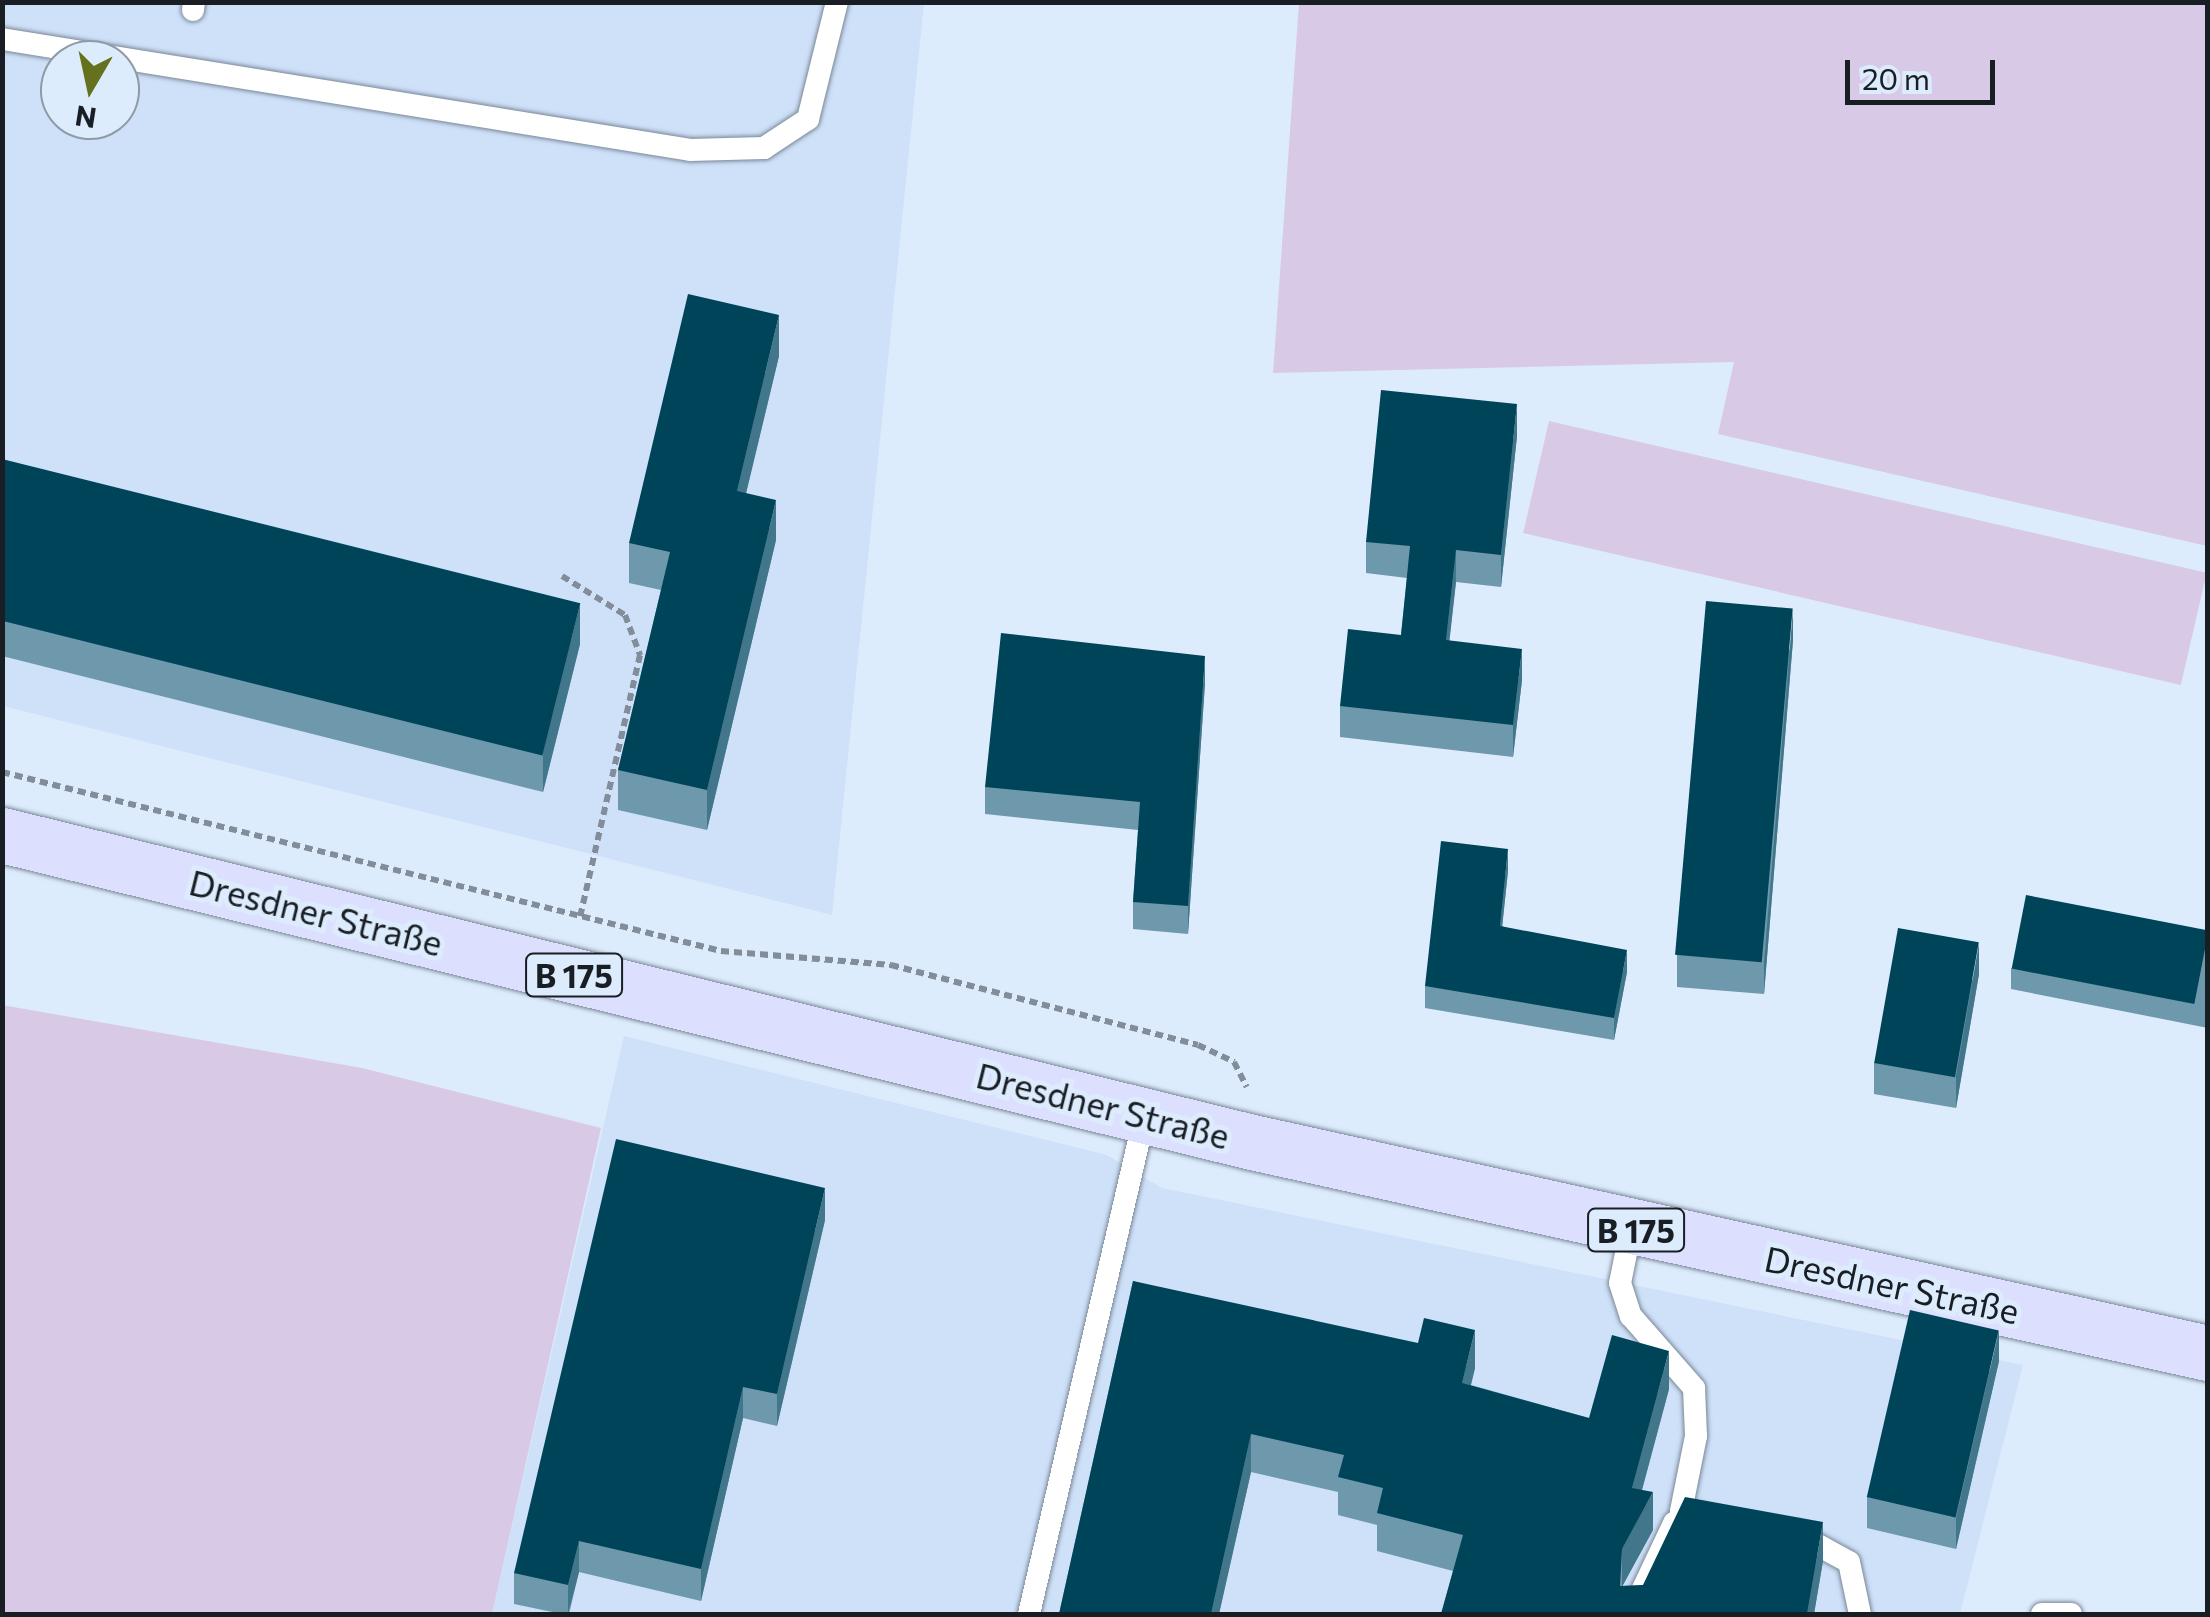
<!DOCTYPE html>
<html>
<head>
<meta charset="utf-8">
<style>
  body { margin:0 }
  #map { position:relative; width:2210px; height:1617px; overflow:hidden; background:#ddecfd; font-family:Commissioner,sans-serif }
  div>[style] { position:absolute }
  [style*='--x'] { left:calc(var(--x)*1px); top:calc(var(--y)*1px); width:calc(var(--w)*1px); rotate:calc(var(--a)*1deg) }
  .built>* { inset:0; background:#cee1f9 }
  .green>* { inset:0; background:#d8cae7; transform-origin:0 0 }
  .path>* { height:6px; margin-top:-3px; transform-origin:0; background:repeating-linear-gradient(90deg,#828d99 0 8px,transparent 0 13px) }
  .roads { filter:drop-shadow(0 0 2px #7a8797) drop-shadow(0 0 2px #7a8797) }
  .service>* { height:22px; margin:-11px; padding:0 11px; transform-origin:11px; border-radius:11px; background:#fff }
  .primary>* { height:55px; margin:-27.5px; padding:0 27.5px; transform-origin:27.5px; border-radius:27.5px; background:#dcdffd }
  .wall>* { inset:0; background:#6e98ab }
  .shaded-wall>* { inset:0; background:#42768a }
  .building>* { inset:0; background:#004459; transform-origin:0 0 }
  span { translate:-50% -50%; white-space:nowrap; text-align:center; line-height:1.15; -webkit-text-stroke:10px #ddecfd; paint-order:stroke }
  .shield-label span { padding:2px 8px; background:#ddecfd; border:2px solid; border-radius:8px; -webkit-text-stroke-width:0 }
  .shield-label { font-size:32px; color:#191e25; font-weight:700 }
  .street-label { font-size:35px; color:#191e25 }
  .frame { position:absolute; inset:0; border:5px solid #191e25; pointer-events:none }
  .north { position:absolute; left:40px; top:40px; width:100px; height:100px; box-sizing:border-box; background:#ddecfd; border:2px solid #8f9aa7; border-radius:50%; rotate:189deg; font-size:28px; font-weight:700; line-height:40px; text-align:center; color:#191e25 }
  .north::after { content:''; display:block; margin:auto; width:35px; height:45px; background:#65711c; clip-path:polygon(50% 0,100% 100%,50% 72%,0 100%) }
  .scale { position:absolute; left:1845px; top:60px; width:150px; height:45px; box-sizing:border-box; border:5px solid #191e25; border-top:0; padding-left:12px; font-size:30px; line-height:35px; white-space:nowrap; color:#191e25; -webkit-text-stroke:8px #ddecfd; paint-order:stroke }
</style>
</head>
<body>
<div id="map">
  <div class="built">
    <i style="clip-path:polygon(evenodd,2px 3px,924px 3px,832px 915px,3px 706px,2px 3px,60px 60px,120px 60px,120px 120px,60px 120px,60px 60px)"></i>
    <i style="clip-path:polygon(624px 1036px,1107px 1155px,1162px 1188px,2023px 1365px,1960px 1614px,492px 1614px)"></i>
  </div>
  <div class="green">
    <i style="clip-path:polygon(1299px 3px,2207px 3px,2207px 546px,1718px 434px,1734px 362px,1273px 373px)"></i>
    <i style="left:1549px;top:421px;width:675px;height:115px;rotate:13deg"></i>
    <i style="clip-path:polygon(2px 1005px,362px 1068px,601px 1128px,492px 1614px,3px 1614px)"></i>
  </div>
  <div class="path">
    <i style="--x:562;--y:576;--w:74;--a:31.8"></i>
    <i style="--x:625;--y:615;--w:43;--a:69.4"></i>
    <i style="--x:640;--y:655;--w:268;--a:102.9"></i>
    <i style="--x:2;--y:772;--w:741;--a:13.98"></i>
    <i style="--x:721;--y:951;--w:171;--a:4.7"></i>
    <i style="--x:891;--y:965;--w:317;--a:14.6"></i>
    <i style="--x:1198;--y:1045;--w:40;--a:25"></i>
    <i style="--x:1234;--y:1062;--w:28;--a:63"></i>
  </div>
  <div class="roads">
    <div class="service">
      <i style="--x:193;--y:10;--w:8;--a:-83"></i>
      <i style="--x:2;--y:39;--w:697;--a:9.16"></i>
      <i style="--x:690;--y:150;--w:74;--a:-1.5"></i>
      <i style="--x:764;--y:148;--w:53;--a:-33.4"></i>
      <i style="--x:808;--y:119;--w:121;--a:-76.1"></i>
      <i style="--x:1631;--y:1229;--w:55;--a:101.5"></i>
      <i style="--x:1620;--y:1283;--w:35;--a:72"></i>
      <i style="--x:1631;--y:1316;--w:96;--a:48.8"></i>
      <i style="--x:1694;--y:1388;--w:48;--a:87.6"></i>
      <i style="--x:1696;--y:1436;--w:76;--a:101.3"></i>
      <i style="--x:1681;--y:1511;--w:20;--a:11"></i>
      <i style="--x:1796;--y:1533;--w:60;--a:28.7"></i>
      <i style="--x:1849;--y:1562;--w:53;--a:78.1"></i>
      <i style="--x:1029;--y:1614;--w:513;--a:-76.94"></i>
      <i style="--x:1631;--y:1614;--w:101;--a:-64.7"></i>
      <i style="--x:2042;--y:1614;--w:29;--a:0"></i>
    </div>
    <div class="primary">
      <i style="--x:2;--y:835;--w:1287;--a:13.8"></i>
      <i style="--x:1252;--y:1142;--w:979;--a:12.45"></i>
    </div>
  </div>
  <div class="wall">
    <i style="clip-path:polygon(779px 356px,746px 493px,776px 540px,707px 830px,618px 810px,618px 770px,661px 590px,629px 583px,629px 543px)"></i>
    <i style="clip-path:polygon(1517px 436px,1501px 587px,1456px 582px,1449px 641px,1522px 680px,1513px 757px,1340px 737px,1340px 706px,1401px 635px,1407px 578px,1366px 573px,1366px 542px)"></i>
    <i style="clip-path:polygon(2px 459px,580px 644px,543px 792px,2px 656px)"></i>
    <i style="clip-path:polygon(1793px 640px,1764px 994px,1677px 987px,1677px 955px)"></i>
    <i style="clip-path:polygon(1205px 683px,1188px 934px,1133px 929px,1133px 902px,1138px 830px,985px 814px,985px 787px)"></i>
    <i style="clip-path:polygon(1508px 871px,1502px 926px,1627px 972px,1614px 1040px,1425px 1008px,1425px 986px)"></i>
    <i style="clip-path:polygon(2208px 931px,2208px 1028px,2011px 989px,2011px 968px)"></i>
    <i style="clip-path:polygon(1979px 974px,1956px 1108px,1874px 1094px,1874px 1063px)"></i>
    <i style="clip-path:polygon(825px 1220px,777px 1426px,743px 1418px,701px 1601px,579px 1572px,569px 1614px,562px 1614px,514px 1604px,514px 1573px)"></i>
    <i style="clip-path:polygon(1133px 1281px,1475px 1368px,1471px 1385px,1589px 1418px,1669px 1389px,1642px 1490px,1653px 1530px,1622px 1586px,1643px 1585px,1823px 1561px,1814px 1614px,1441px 1614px,1453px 1571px,1377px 1551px,1377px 1525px,1338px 1515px,1338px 1492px,1251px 1472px,1219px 1614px,1059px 1614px)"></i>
    <i style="clip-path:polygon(1999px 1361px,1956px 1549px,1867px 1528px,1867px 1497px)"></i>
  </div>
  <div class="shaded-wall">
    <i style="clip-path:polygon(779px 315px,779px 356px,737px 531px,737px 491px)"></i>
    <i style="clip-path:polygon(1517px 404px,1517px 436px,1501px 587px,1501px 555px)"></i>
    <i style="clip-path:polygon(776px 500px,776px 540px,707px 830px,707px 790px)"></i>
    <i style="clip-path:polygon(1456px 550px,1456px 582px,1446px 672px,1446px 640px)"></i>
    <i style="clip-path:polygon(580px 604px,580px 644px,543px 792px,543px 752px)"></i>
    <i style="clip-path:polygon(1793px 609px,1793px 640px,1764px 994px,1764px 962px)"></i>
    <i style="clip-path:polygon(1522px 649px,1522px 680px,1513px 757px,1513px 725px)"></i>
    <i style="clip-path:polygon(1205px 656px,1205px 683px,1188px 934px,1188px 906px)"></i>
    <i style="clip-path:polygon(1508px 849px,1508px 871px,1500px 948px,1500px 926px)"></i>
    <i style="clip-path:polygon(1979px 943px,1979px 974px,1956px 1108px,1956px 1076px)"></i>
    <i style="clip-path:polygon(1627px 950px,1627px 972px,1614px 1040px,1614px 1018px)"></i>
    <i style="clip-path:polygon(825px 1188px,825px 1220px,777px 1426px,777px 1394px)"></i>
    <i style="clip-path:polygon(1475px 1330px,1475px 1368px,1462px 1421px,1462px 1383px)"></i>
    <i style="clip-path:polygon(1999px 1330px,1999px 1361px,1956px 1549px,1956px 1518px)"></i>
    <i style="clip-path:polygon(1669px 1351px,1669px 1389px,1632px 1527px,1632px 1488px)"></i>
    <i style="clip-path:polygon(743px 1387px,743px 1418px,701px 1601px,701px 1569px)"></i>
    <i style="clip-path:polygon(1251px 1434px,1251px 1472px,1219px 1614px,1211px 1614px)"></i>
    <i style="clip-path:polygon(1653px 1492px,1653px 1530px,1622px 1587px,1622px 1549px)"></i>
    <i style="clip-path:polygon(1823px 1522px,1823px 1561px,1814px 1614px,1807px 1614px)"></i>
    <i style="clip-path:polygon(579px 1541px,579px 1572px,568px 1614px,568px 1585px)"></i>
  </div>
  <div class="building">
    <i style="clip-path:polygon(688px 294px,779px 315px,737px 491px,776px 500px,707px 790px,618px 770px,670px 552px,629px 543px)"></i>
    <i style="clip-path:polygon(1381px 390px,1517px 404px,1501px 555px,1456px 550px,1446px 640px,1522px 649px,1513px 725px,1340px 706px,1348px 629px,1401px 635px,1410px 546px,1366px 542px)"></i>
    <i style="left:2px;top:459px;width:596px;height:157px;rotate:14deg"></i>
    <i style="left:1706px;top:601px;width:87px;height:355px;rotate:5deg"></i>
    <i style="clip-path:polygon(1001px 633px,1205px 656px,1188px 906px,1133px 902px,1140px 802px,985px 787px)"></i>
    <i style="clip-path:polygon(1441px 841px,1508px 849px,1500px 926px,1627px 950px,1614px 1018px,1425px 986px)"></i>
    <i style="left:2026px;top:895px;width:186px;height:75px;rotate:11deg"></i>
    <i style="left:1898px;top:928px;width:82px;height:137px;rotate:10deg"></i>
    <i style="clip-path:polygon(616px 1139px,825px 1188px,777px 1394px,743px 1387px,701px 1569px,579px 1541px,568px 1585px,514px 1573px)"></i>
    <i style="clip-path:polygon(1133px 1281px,1418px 1343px,1424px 1318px,1475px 1330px,1462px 1383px,1589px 1418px,1612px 1335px,1669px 1351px,1632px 1488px,1653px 1492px,1622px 1549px,1620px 1586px,1643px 1585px,1685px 1497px,1823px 1522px,1807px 1614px,1441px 1614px,1463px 1535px,1377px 1513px,1383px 1488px,1338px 1477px,1344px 1455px,1251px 1434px,1211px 1614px,1059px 1614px)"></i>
    <i style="left:1910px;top:1310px;width:91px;height:192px;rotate:13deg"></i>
  </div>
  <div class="shield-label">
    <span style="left:574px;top:975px">B 175</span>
    <span style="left:1636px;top:1230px">B 175</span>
  </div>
  <div class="street-label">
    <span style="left:316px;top:912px;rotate:14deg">Dresdner Straße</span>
    <span style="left:1103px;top:1105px;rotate:14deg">Dresdner Straße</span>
    <span style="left:1892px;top:1284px;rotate:12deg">Dresdner Straße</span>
  </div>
  <div class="frame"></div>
  <div class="north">N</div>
  <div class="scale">20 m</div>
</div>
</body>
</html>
